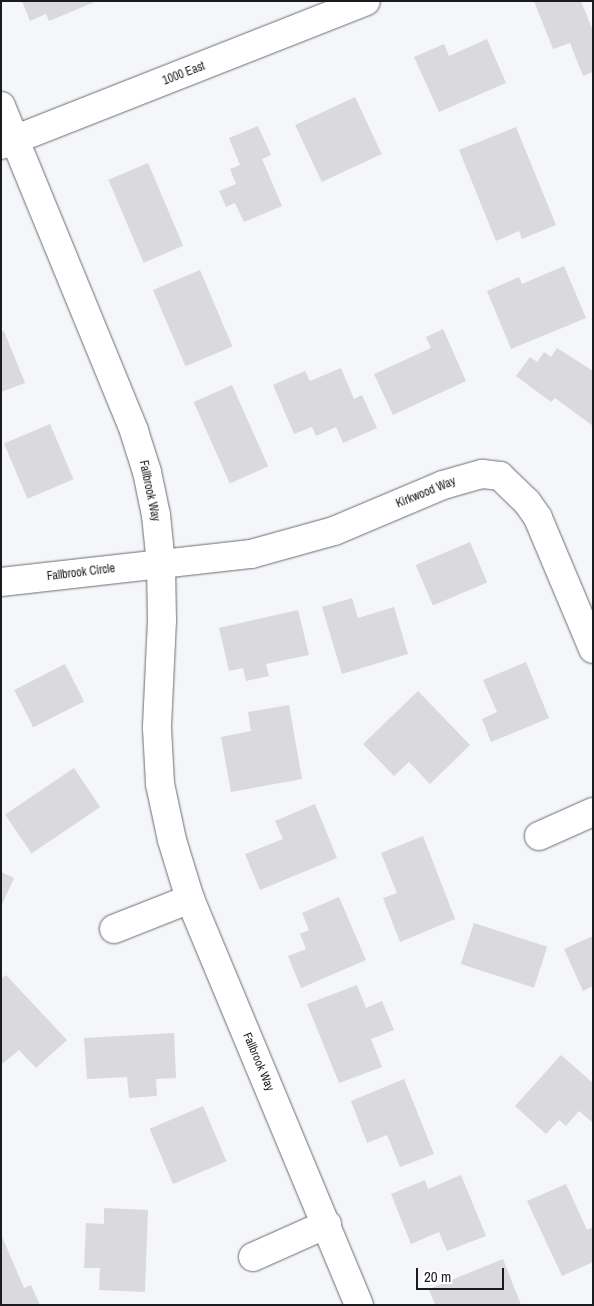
<!DOCTYPE html>
<html>
<head>
<meta charset="utf-8">
<style>
  body { margin:0 }
  #map { position:relative; width:594px; height:1306px; overflow:hidden; background:#f4f6fa; font-family:"Archivo Narrow",sans-serif }
  div>[style] { position:absolute }
  [style*='--x'] { left:calc(var(--x)*1px); top:calc(var(--y)*1px); width:calc(var(--w)*1px); rotate:calc(var(--a)*1deg) }
  .building>* { inset:0; background:#dad9dd; transform-origin:0 0 }
  .roads { filter:drop-shadow(0 0 1px #6b6d71) drop-shadow(0 0 1px #6b6d71) }
  .minor>* { height:28px; margin:-14px; padding:0 14px; transform-origin:14px; border-radius:14px; background:#fff }
  .tertiary>* { height:28px; margin:-14px; padding:0 14px; transform-origin:14px; border-radius:14px; background:#fff }
  span { translate:-50% -50%; white-space:nowrap; text-align:center; line-height:1.15; -webkit-text-stroke:4.5px #fff; paint-order:stroke }
  .street-label { font-size:12px; color:#1a1b1c }
  .frame { position:absolute; inset:0; border:2px solid #1a1b1c; pointer-events:none }
  .scale { position:absolute; left:416px; top:1268px; width:88px; height:22px; box-sizing:border-box; border:2px solid #1a1b1c; border-top:0; padding-left:6px; font-size:15px; line-height:18px; white-space:nowrap; color:#1a1b1c; -webkit-text-stroke:4px #fff; paint-order:stroke }
</style>
</head>
<body>
<div id="map">
  <div class="building">
    <i style="clip-path:polygon(22px 1px,97px 1px,49px 21px,46px 14px,30px 21px)"></i>
    <i style="clip-path:polygon(534px 1px,581px 1px,593px 31px,593px 72px,583px 76px,570px 43px,553px 49px)"></i>
    <i style="clip-path:polygon(487px 39px,506px 83px,439px 112px,414px 57px,444px 44px,449px 56px)"></i>
    <i style="left:355px;top:97px;width:63px;height:66px;rotate:65deg"></i>
    <i style="clip-path:polygon(258px 126px,271px 155px,262px 159px,282px 206px,244px 222px,235px 203px,226px 207px,219px 191px,236px 184px,230px 169px,240px 165px,229px 138px)"></i>
    <i style="clip-path:polygon(516px 127px,556px 225px,522px 239px,519px 231px,496px 241px,459px 150px)"></i>
    <i style="left:148px;top:163px;width:90px;height:43px;rotate:67deg"></i>
    <i style="clip-path:polygon(564px 266px,586px 318px,511px 349px,487px 291px,519px 277px,522px 284px)"></i>
    <i style="left:200px;top:270px;width:83px;height:51px;rotate:67deg"></i>
    <i style="clip-path:polygon(443px 329px,466px 381px,393px 415px,374px 374px,431px 348px,426px 337px)"></i>
    <i style="clip-path:polygon(4px 331px,25px 383px,1px 392px,1px 332px)"></i>
    <i style="clip-path:polygon(557px 348px,593px 371px,593px 426px,555px 398px,551px 402px,516px 376px,530px 357px,537px 362px,544px 352px,551px 357px)"></i>
    <i style="clip-path:polygon(341px 368px,354px 399px,362px 395px,377px 428px,343px 443px,336px 427px,316px 436px,312px 427px,294px 434px,273px 385px,305px 371px,310px 381px)"></i>
    <i style="left:232px;top:385px;width:89px;height:42px;rotate:66deg"></i>
    <i style="left:50px;top:424px;width:60px;height:50px;rotate:67deg"></i>
    <i style="left:470px;top:542px;width:44px;height:59px;rotate:67deg"></i>
    <i style="clip-path:polygon(352px 598px,358px 618px,394px 607px,408px 654px,342px 674px,322px 607px)"></i>
    <i style="clip-path:polygon(298px 610px,309px 655px,266px 664px,269px 676px,246px 681px,243px 668px,229px 671px,219px 628px)"></i>
    <i style="clip-path:polygon(526px 662px,549px 718px,491px 742px,482px 719px,497px 712px,483px 680px)"></i>
    <i style="left:65px;top:664px;width:42px;height:57px;rotate:63deg"></i>
    <i style="clip-path:polygon(418px 691px,470px 745px,430px 784px,409px 762px,394px 776px,363px 744px)"></i>
    <i style="clip-path:polygon(289px 705px,302px 779px,231px 792px,221px 737px,251px 731px,248px 712px)"></i>
    <i style="left:74px;top:768px;width:47px;height:83px;rotate:56deg"></i>
    <i style="clip-path:polygon(315px 804px,337px 858px,260px 890px,245px 854px,283px 839px,275px 821px)"></i>
    <i style="clip-path:polygon(423px 836px,455px 919px,400px 942px,383px 898px,397px 893px,381px 853px)"></i>
    <i style="clip-path:polygon(1px 872px,14px 878px,1px 907px)"></i>
    <i style="clip-path:polygon(339px 897px,366px 960px,301px 988px,288px 956px,306px 949px,300px 934px,309px 930px,302px 913px)"></i>
    <i style="left:474px;top:923px;width:77px;height:43px;rotate:18deg"></i>
    <i style="clip-path:polygon(593px 936px,593px 986px,583px 991px,564px 949px)"></i>
    <i style="clip-path:polygon(6px 975px,67px 1040px,36px 1068px,19px 1050px,1px 1065px,1px 979px)"></i>
    <i style="clip-path:polygon(357px 985px,366px 1008px,382px 1001px,394px 1030px,371px 1039px,382px 1067px,339px 1083px,307px 1004px)"></i>
    <i style="clip-path:polygon(174px 1033px,176px 1078px,156px 1079px,157px 1096px,129px 1098px,127px 1077px,87px 1079px,84px 1038px)"></i>
    <i style="clip-path:polygon(561px 1055px,593px 1083px,593px 1123px,579px 1111px,566px 1126px,559px 1120px,546px 1134px,515px 1106px)"></i>
    <i style="clip-path:polygon(404px 1079px,434px 1154px,400px 1167px,387px 1135px,367px 1143px,351px 1101px)"></i>
    <i style="left:203px;top:1106px;width:60px;height:58px;rotate:67deg"></i>
    <i style="clip-path:polygon(461px 1175px,486px 1236px,447px 1251px,439px 1232px,411px 1244px,391px 1194px,425px 1180px,428px 1189px)"></i>
    <i style="clip-path:polygon(566px 1184px,587px 1230px,593px 1227px,593px 1262px,562px 1276px,527px 1201px)"></i>
    <i style="clip-path:polygon(104px 1208px,148px 1210px,145px 1292px,99px 1290px,100px 1268px,84px 1268px,86px 1223px,104px 1224px)"></i>
    <i style="clip-path:polygon(1px 1234px,24px 1288px,31px 1285px,40px 1305px,1px 1305px)"></i>
    <i style="clip-path:polygon(503px 1259px,521px 1305px,435px 1305px,429px 1289px)"></i>
  </div>
  <div class="roads">
    <div class="minor">
      <i style="--x:1;--y:106;--w:351;--a:67.7"></i>
      <i style="--x:134;--y:431;--w:43;--a:72.4"></i>
      <i style="--x:147;--y:472;--w:44;--a:78.2"></i>
      <i style="--x:156;--y:515;--w:49;--a:84.2"></i>
      <i style="--x:161;--y:564;--w:56;--a:89"></i>
      <i style="--x:162;--y:620;--w:108;--a:92.7"></i>
      <i style="--x:157;--y:728;--w:56;--a:86.9"></i>
      <i style="--x:160;--y:784;--w:57;--a:77.9"></i>
      <i style="--x:172;--y:840;--w:62;--a:73"></i>
      <i style="--x:190;--y:899;--w:440;--a:67.4"></i>
      <i style="--x:1;--y:582;--w:252;--a:-6.4"></i>
      <i style="--x:251;--y:554;--w:86;--a:-15.5"></i>
      <i style="--x:334;--y:531;--w:118;--a:-22.9"></i>
      <i style="--x:443;--y:485;--w:41;--a:-15.8"></i>
      <i style="--x:482;--y:474;--w:18;--a:6"></i>
      <i style="--x:500;--y:476;--w:37;--a:44"></i>
      <i style="--x:527;--y:502;--w:19;--a:55"></i>
      <i style="--x:538;--y:518;--w:142;--a:67.2"></i>
      <i style="--x:539;--y:836;--w:59;--a:-24"></i>
      <i style="--x:114;--y:929;--w:82;--a:-21.5"></i>
      <i style="--x:253;--y:1257;--w:81;--a:-24"></i>
    </div>
    <div class="tertiary">
      <i style="--x:1;--y:145;--w:392;--a:-21.5"></i>
    </div>
  </div>
  <div class="street-label">
    <span style="left:184px;top:74px;rotate:-21deg">1000 East</span>
    <span style="left:149px;top:491px;rotate:78deg">Fallbrook Way</span>
    <span style="left:426px;top:493px;rotate:-22deg">Kirkwood Way</span>
    <span style="left:81px;top:573px;rotate:-7deg">Fallbrook Circle</span>
    <span style="left:258px;top:1062px;rotate:67deg">Fallbrook Way</span>
  </div>
  <div class="frame"></div>
  <div class="scale">20 m</div>
</div>
</body>
</html>
